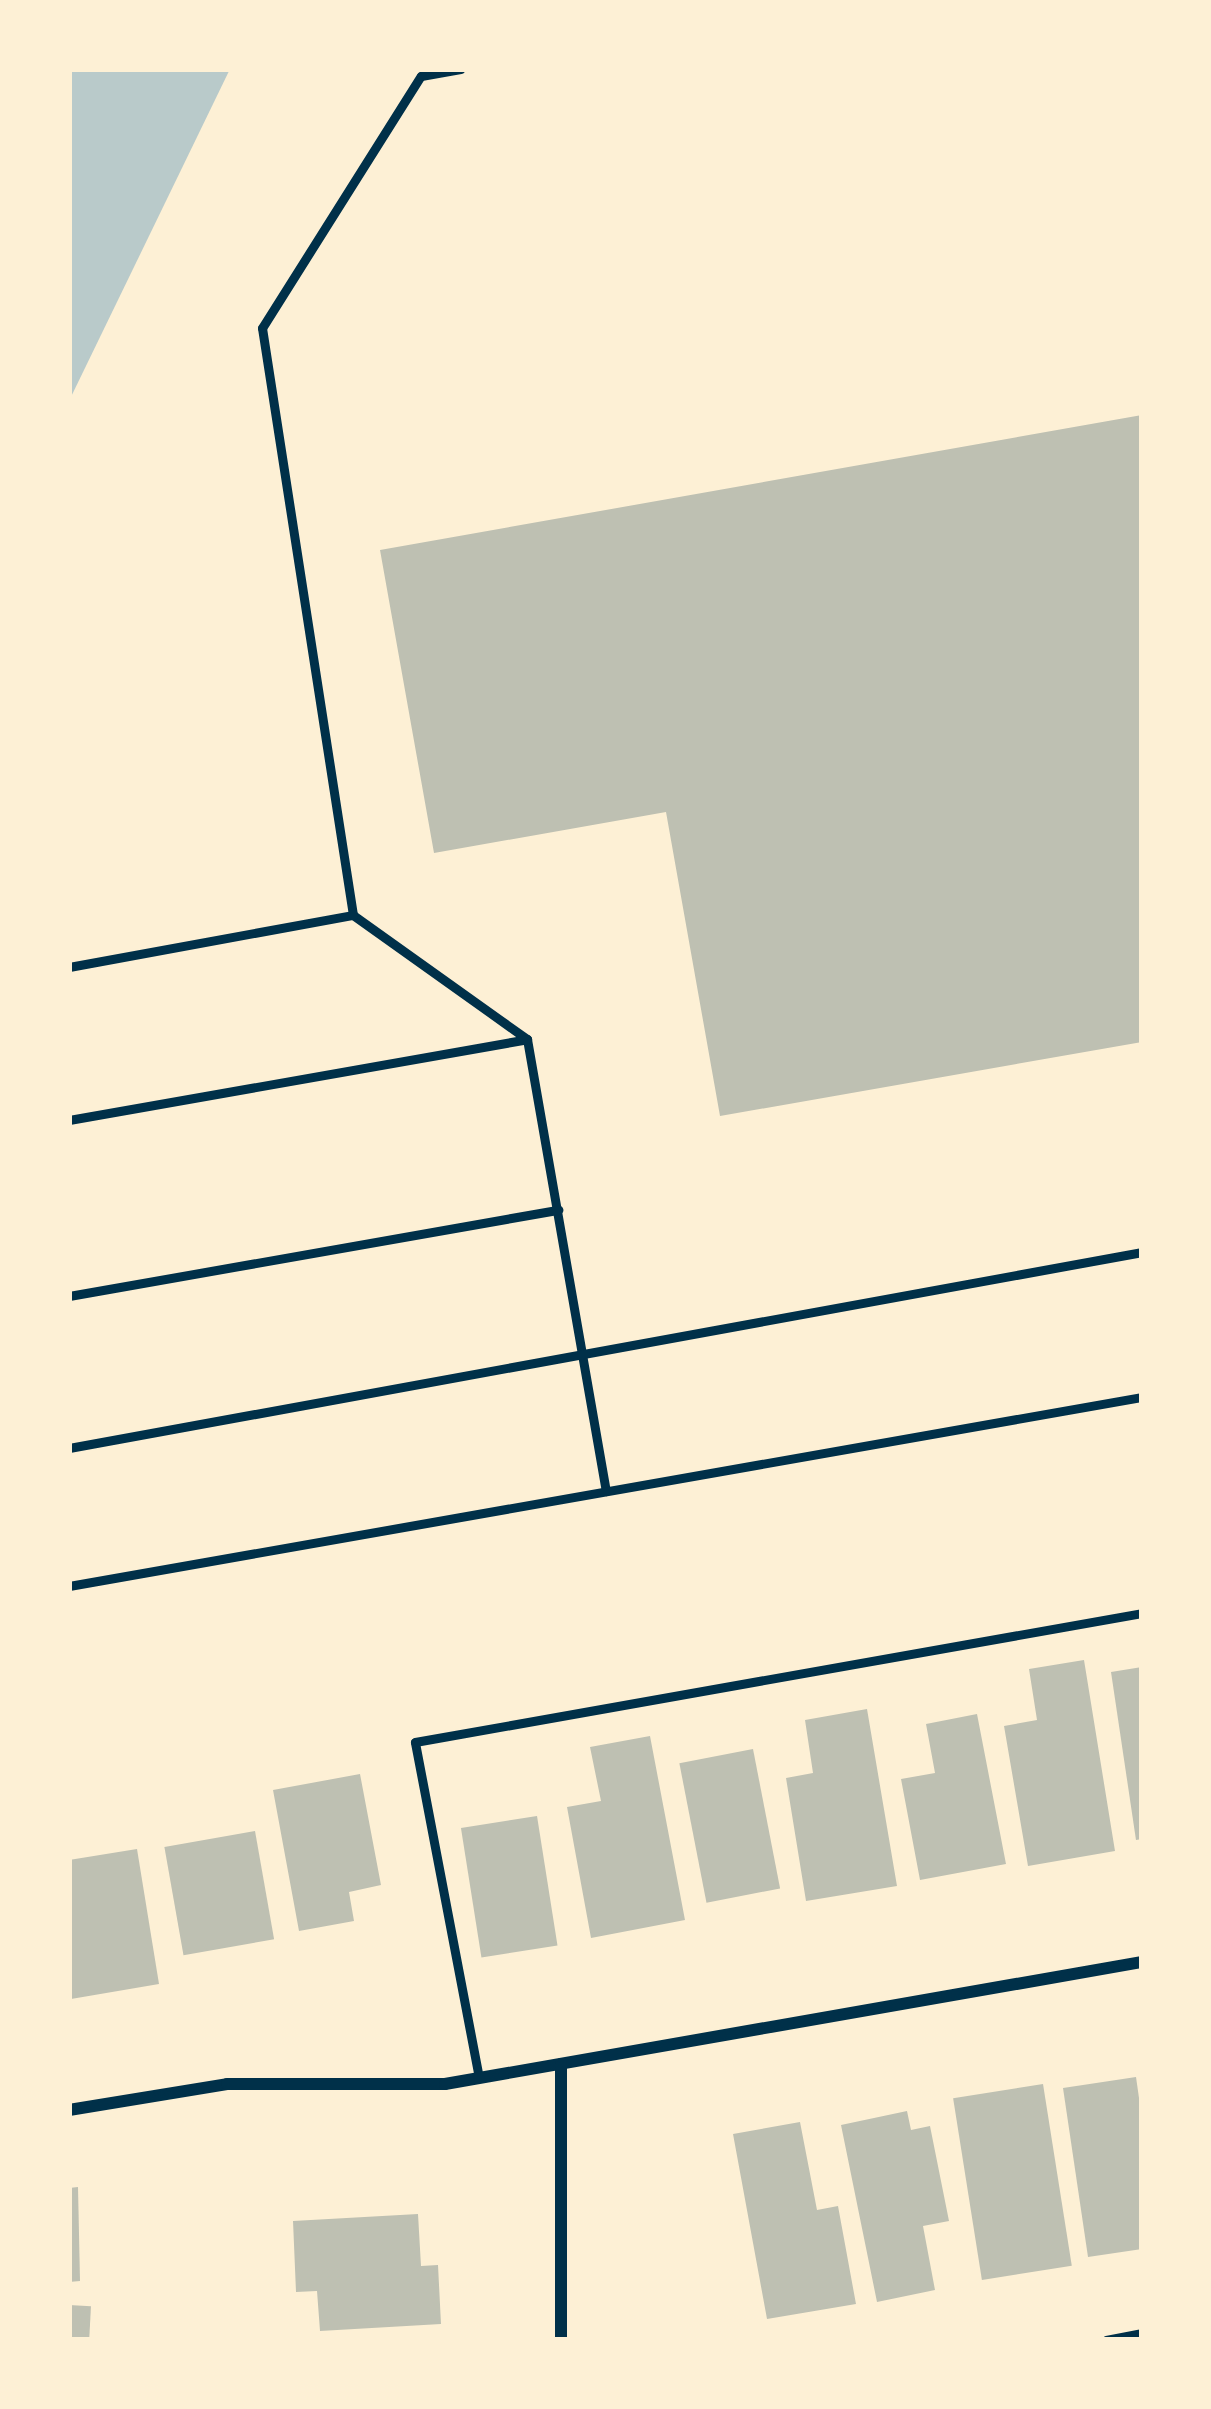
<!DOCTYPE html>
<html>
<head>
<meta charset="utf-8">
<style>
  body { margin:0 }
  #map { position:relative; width:1211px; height:2409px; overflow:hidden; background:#fdf0d5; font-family:"Open Sans",sans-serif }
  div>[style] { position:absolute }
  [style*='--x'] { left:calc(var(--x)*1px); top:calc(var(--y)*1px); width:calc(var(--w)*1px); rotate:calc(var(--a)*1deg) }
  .green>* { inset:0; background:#b9caca }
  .building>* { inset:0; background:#bec0b2; transform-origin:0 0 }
  .service>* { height:9px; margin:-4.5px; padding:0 4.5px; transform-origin:4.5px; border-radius:4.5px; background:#003049 }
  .minor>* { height:12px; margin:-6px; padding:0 6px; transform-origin:6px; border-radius:6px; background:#003049 }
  span { translate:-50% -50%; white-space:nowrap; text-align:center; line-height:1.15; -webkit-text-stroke:12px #fdf0d5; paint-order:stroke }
  .frame { position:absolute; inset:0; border:72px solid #fdf0d5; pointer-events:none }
</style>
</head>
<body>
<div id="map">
  <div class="green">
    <i style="clip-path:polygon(69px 69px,230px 69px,69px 401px)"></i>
  </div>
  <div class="building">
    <i style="clip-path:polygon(1142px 415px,1142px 1042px,720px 1116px,666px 812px,434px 853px,380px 550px)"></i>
    <i style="clip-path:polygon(1084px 1660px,1115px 1851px,1028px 1866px,1004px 1726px,1037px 1720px,1029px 1669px)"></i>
    <i style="clip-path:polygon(1142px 1667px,1142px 1839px,1136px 1840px,1111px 1672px)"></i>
    <i style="clip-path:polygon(867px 1709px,897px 1886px,806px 1901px,786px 1778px,813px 1773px,805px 1720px)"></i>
    <i style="clip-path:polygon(977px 1714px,1006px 1864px,920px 1880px,901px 1779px,935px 1773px,926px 1724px)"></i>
    <i style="clip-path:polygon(650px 1736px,685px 1920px,591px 1938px,567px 1807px,601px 1801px,590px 1747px)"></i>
    <i style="left:753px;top:1749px;width:142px;height:75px;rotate:79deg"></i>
    <i style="clip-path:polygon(360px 1774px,381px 1885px,349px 1892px,354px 1921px,299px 1931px,273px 1790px)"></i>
    <i style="left:537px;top:1816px;width:131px;height:77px;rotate:81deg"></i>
    <i style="left:255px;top:1831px;width:110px;height:92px;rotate:80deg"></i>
    <i style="clip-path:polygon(137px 1849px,159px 1984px,71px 1999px,69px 1860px)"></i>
    <i style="clip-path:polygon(1136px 2077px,1142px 2119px,1142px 2249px,1088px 2257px,1063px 2088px)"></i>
    <i style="left:1043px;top:2084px;width:184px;height:91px;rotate:81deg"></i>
    <i style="clip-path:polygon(907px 2111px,911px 2130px,930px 2126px,949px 2221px,923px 2226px,935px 2290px,877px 2302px,841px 2125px)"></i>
    <i style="clip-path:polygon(800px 2122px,817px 2210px,838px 2206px,856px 2304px,767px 2319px,733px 2134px)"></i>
    <i style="clip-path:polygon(78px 2187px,80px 2281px,69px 2282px,69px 2188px)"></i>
    <i style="clip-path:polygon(418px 2214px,421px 2266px,438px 2265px,441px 2324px,320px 2331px,317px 2291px,296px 2292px,293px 2221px)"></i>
    <i style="left:69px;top:2305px;width:22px;height:35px;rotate:3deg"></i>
  </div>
  <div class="service">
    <i style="--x:353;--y:915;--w:214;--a:35.5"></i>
    <i style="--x:527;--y:1039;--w:459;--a:80.1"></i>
    <i style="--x:69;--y:967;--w:289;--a:-10.4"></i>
    <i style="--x:353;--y:915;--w:594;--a:-98.81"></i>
    <i style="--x:262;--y:328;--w:298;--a:-57.8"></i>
    <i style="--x:421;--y:76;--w:40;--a:-10"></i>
    <i style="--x:69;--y:1120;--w:465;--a:-10"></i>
    <i style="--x:69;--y:1296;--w:497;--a:-10"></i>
    <i style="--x:69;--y:1448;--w:1091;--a:-10.35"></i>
    <i style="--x:69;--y:1586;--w:1090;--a:-9.99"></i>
    <i style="--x:479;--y:2078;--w:342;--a:-100.8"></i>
    <i style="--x:415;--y:1742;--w:738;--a:-10.06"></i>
    <i style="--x:1106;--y:2340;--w:37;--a:-11"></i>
  </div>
  <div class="minor">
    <i style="--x:69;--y:2110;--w:160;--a:-9.3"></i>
    <i style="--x:227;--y:2084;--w:218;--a:0"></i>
    <i style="--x:445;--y:2084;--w:708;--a:-9.93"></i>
    <i style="--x:561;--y:2340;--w:276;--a:-90"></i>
  </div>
  <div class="frame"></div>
</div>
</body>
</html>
